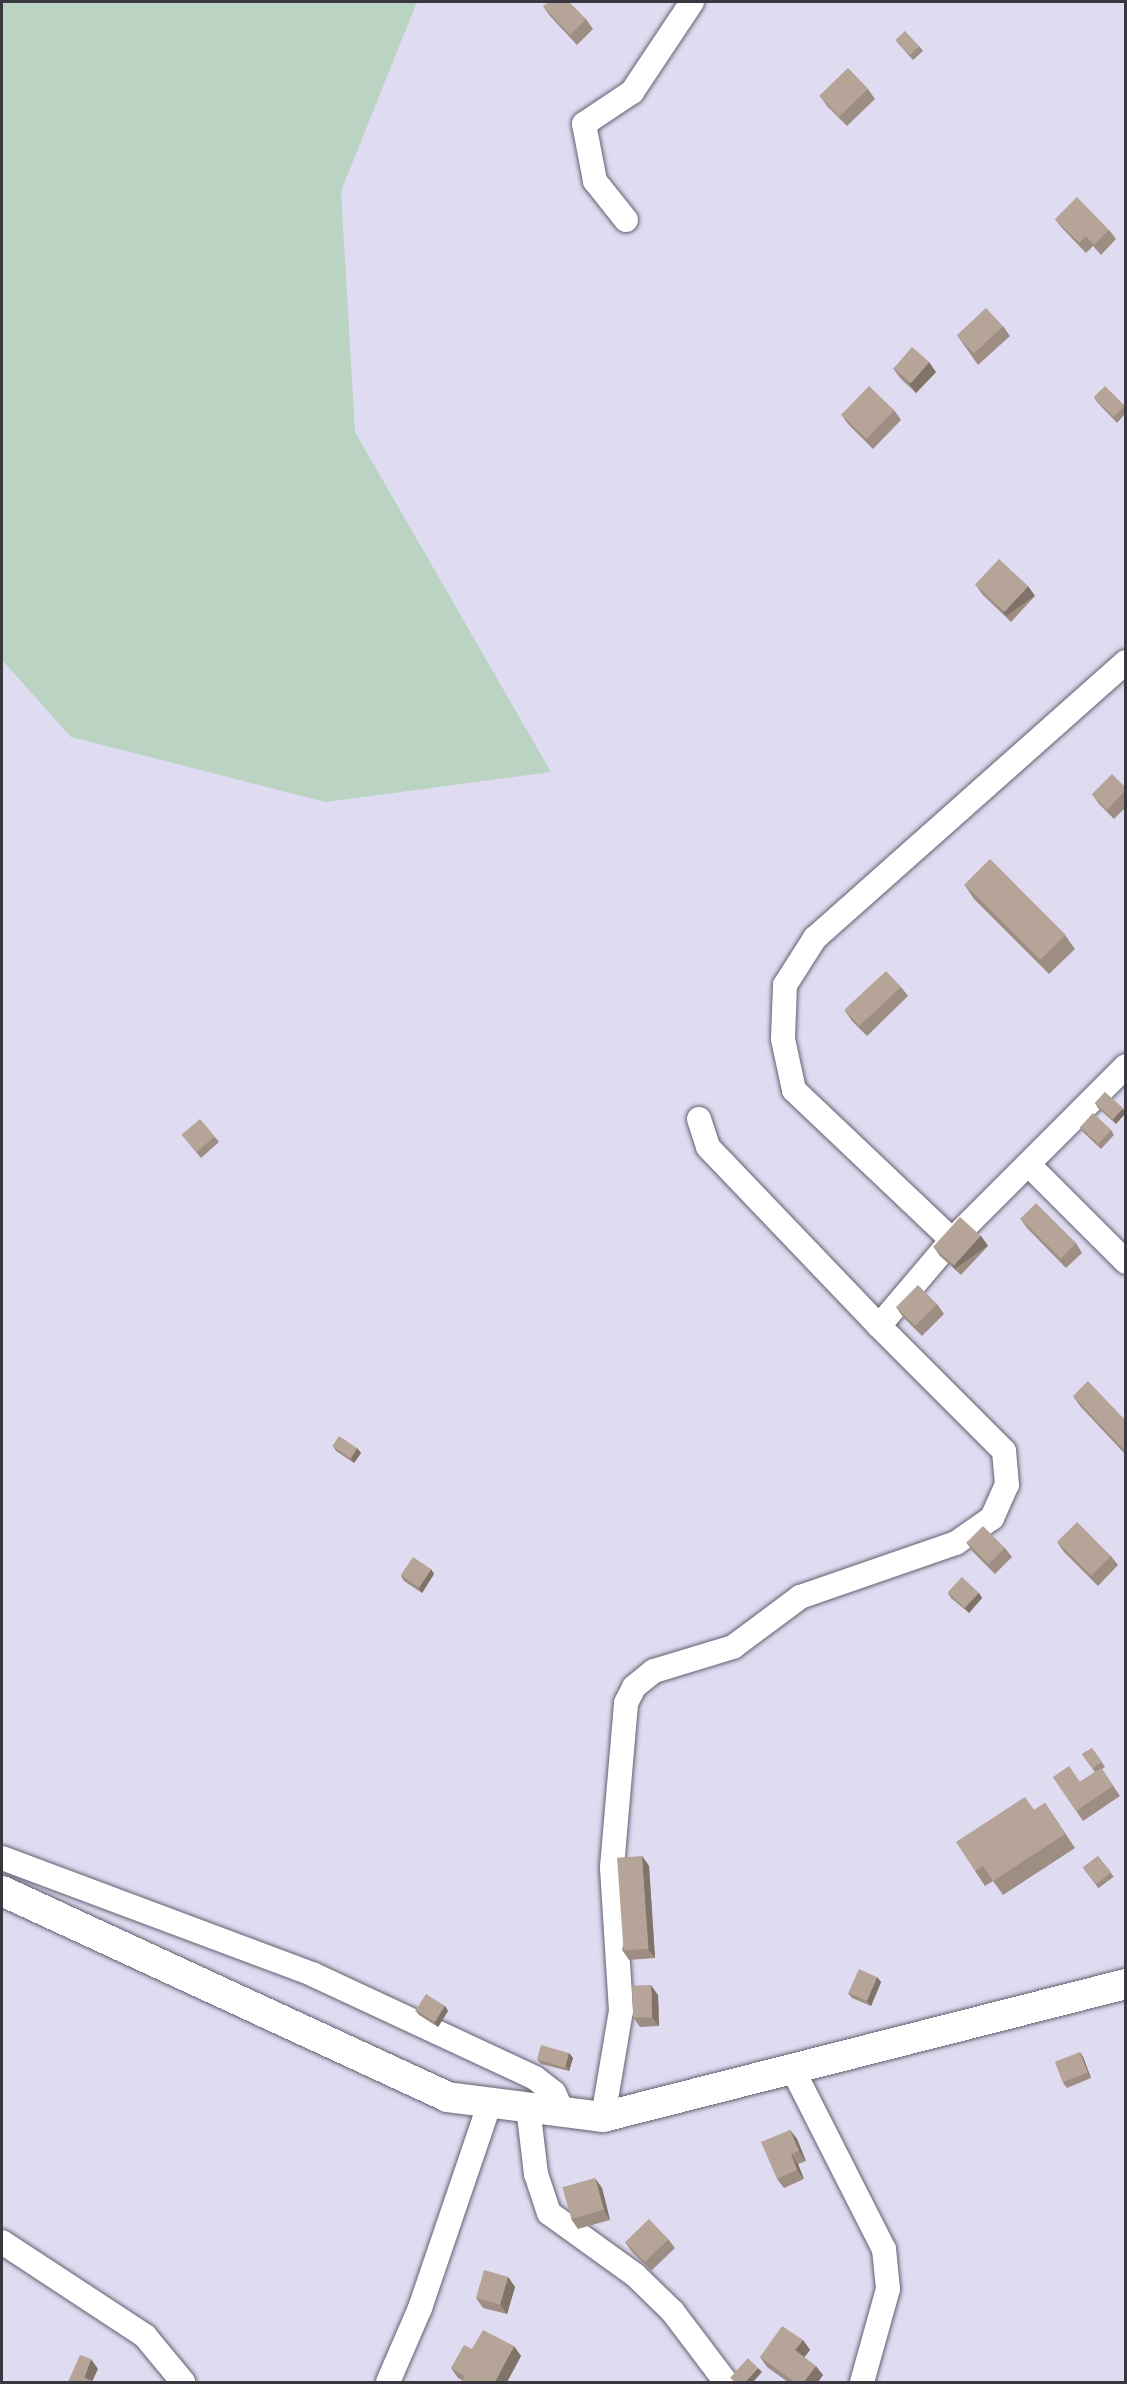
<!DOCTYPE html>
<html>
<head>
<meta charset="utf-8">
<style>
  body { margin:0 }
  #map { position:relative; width:1127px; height:2384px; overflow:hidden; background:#dfdcf1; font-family:"Titillium Web",sans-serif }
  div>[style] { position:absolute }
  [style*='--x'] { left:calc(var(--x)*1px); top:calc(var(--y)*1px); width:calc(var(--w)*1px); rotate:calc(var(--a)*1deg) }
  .green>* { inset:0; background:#bad3c3 }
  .roads { filter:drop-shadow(0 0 2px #625f71) drop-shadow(0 0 2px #625f71) }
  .minor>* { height:24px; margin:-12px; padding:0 12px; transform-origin:12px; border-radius:12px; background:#fff }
  .major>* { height:30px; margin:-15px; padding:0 15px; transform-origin:15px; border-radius:15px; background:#fff }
  .wall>* { inset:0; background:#9d8d83; transform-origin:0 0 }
  .shaded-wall>* { inset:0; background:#80736a; transform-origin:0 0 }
  .building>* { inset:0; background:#b7a498; transform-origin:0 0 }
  span { translate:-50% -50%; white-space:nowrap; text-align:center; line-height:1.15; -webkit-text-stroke:4.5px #ede9fe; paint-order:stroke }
  .frame { position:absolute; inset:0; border:3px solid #393840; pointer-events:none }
</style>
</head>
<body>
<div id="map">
  <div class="green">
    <i style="clip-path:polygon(2px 2px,417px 2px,341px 191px,355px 432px,551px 772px,326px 802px,71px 737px,2px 660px)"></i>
  </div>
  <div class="roads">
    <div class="minor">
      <i style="--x:626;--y:220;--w:50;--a:-128.5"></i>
      <i style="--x:595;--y:181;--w:58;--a:-100.9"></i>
      <i style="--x:584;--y:124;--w:58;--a:-33.7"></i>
      <i style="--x:632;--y:92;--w:108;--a:-56.3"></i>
      <i style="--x:699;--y:1119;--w:29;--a:72"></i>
      <i style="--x:708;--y:1147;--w:248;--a:46.3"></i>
      <i style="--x:1029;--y:1165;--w:137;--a:45"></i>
      <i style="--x:952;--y:1240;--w:218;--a:-136.5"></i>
      <i style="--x:794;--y:1090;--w:52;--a:-102.2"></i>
      <i style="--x:783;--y:1039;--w:54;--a:-87.9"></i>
      <i style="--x:785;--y:985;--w:56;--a:-57.4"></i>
      <i style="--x:815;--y:938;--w:416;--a:-41.6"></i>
      <i style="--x:2;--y:1858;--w:331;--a:20.5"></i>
      <i style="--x:312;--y:1974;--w:246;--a:25"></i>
      <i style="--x:535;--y:2078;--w:24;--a:38"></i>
      <i style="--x:554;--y:2093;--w:21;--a:65"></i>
      <i style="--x:793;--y:2070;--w:201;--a:63.1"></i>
      <i style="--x:884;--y:2249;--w:40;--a:84.3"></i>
      <i style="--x:888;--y:2289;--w:97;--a:105.6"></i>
      <i style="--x:528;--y:2107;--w:67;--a:83.2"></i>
      <i style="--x:536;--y:2174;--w:41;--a:71.6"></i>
      <i style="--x:549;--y:2213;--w:106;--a:35.8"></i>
      <i style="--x:635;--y:2275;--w:53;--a:44.2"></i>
      <i style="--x:673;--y:2312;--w:88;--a:52.9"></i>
      <i style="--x:603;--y:2117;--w:108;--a:-80.4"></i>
      <i style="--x:621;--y:2011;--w:144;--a:-93.6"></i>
      <i style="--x:612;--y:1867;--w:165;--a:-85.1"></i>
      <i style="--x:626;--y:1703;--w:18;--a:-63"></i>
      <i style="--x:634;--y:1687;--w:26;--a:-39"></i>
      <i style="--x:654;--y:1671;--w:83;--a:-16.9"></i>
      <i style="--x:733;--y:1647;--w:84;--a:-36.7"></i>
      <i style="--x:800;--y:1597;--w:165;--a:-19.1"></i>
      <i style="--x:956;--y:1543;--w:44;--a:-34.8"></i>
      <i style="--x:992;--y:1518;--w:36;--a:-66"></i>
      <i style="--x:1007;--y:1485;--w:34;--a:-95"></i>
      <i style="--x:1004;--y:1451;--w:177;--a:-135"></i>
      <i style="--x:879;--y:1326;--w:113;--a:-49.7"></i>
      <i style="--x:952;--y:1240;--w:246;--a:-45"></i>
      <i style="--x:2;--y:2242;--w:171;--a:33.3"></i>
      <i style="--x:145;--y:2336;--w:60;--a:50.4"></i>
      <i style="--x:388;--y:2382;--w:81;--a:-66.6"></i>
      <i style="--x:420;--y:2308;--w:218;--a:-71.2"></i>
    </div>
    <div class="major">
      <i style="--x:2;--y:1891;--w:490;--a:24.8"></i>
      <i style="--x:447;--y:2097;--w:157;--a:7.3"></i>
      <i style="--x:603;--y:2117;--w:540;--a:-14.27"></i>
    </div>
  </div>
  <div class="wall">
    <i style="clip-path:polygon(543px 6px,586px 19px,593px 29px,577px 45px,550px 16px)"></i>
    <i style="clip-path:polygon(896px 41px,919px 46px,923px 51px,913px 60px)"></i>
    <i style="clip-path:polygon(868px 89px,875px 99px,847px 126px,827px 106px,820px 96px)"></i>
    <i style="clip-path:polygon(1055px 219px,1109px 230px,1116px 239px,1101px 255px,1093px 246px,1086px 253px,1062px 228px)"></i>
    <i style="clip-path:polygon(1003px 326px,1010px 336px,978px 365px,957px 335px)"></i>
    <i style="clip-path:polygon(893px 368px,936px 372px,916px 393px,900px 378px)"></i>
    <i style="clip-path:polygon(1094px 397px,1125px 406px,1125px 414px,1117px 423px,1097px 402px)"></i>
    <i style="clip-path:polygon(894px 410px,901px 420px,873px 449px,848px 424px,841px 414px)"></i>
    <i style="clip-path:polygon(975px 584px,1035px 596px,1011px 622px,982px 594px)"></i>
    <i style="clip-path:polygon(1125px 787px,1125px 808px,1114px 819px,1099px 804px,1092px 794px)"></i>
    <i style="clip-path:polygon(964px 884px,1065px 935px,1075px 949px,1049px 974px,974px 899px)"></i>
    <i style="clip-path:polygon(901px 987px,908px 996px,867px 1036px,852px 1021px,845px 1011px)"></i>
    <i style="clip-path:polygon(1105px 1092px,1116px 1124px,1098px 1108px,1095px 1103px)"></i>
    <i style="clip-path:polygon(1080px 1127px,1111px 1130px,1114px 1135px,1101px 1149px,1083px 1132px)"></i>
    <i style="clip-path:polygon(182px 1135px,215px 1137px,219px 1142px,201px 1158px)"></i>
    <i style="clip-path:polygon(1020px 1218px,1076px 1243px,1082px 1253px,1066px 1268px,1027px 1228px)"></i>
    <i style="clip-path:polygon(981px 1236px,988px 1246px,961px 1275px,940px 1256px,933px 1246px)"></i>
    <i style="clip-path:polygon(937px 1304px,944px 1314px,922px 1336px,903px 1317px,896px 1307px)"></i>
    <i style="clip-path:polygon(1073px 1396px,1125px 1420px,1125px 1454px,1080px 1406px)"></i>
    <i style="clip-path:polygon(333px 1446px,357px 1448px,361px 1453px,354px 1463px,336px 1451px)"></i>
    <i style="clip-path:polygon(966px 1542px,1005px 1548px,1012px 1557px,995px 1574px,973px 1552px)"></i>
    <i style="clip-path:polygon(1057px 1542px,1111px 1556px,1118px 1565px,1098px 1586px,1064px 1552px)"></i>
    <i style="clip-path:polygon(431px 1569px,434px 1574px,422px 1593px,404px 1581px,401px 1576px)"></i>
    <i style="clip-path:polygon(948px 1593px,979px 1593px,982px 1598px,969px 1613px,951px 1598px)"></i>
    <i style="clip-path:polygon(1092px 1748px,1105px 1767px,1102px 1769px,1120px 1796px,1083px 1821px,1053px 1777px,1080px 1782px,1095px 1772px,1082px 1754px)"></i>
    <i style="clip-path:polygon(1045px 1803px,1075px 1848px,1003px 1895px,993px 1881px,985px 1886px,975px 1871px,1034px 1810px)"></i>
    <i style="clip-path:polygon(642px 1856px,649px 1866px,655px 1958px,629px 1960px,622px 1950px)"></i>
    <i style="left:1098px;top:1856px;width:26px;height:19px;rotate:53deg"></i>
    <i style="clip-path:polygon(877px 1977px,881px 1982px,871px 2006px,852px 1998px,848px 1993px)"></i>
    <i style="clip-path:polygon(658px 1995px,659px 2026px,640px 2027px,633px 2017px)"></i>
    <i style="clip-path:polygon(445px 2006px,448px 2011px,438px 2027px,419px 2015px,415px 2010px)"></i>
    <i style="clip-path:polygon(1080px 2052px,1083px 2057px,1091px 2078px,1067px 2088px,1063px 2083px)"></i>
    <i style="clip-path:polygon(569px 2053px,573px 2058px,569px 2071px,541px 2064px,537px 2059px)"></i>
    <i style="clip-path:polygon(790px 2130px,797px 2139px,806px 2161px,798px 2164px,804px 2179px,784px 2188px,777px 2179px)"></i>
    <i style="clip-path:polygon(602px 2188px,610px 2220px,578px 2229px,571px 2219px)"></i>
    <i style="clip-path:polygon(668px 2239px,675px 2248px,651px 2271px,632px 2252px,625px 2242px)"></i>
    <i style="clip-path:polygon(508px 2277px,515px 2287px,507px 2314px,483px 2308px,476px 2298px)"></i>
    <i style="clip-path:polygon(803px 2340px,810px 2350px,804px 2357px,823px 2375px,818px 2382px,788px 2382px,767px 2367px,760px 2357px)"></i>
    <i style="clip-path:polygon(472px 2349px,521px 2356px,507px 2382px,461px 2382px,462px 2380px,458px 2378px,451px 2368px)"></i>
  </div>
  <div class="shaded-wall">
    <i style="clip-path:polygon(929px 362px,936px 372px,916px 393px,909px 383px)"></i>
    <i style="left:1028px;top:586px;width:12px;height:35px;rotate:55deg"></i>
    <i style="clip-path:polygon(1123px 1108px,1125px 1114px,1116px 1124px,1113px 1119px)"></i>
    <i style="left:981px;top:1236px;width:12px;height:40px;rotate:55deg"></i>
    <i style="clip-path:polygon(357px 1448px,361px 1453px,354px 1463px,351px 1458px)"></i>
    <i style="clip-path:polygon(431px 1569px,434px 1574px,422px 1593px,419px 1588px)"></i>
    <i style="clip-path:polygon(979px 1593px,982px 1598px,969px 1613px,965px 1608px)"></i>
    <i style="clip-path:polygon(642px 1856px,649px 1866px,655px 1958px,648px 1949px)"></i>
    <i style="clip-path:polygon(877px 1977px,881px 1982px,871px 2006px,867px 2001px)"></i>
    <i style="clip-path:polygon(651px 1985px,658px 1995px,659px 2026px,652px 2017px)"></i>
    <i style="clip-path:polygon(445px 2006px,448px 2011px,438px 2027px,435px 2023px)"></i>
    <i style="clip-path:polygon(1080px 2052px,1083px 2057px,1091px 2078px,1088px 2073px)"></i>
    <i style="clip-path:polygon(569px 2053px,573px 2058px,569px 2071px,566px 2066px)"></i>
    <i style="clip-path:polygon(790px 2130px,797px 2139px,806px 2161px,799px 2151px)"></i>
    <i style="clip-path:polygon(791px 2154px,798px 2164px,804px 2179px,797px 2170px)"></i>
    <i style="clip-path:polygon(595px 2178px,602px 2188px,610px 2220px,604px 2210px)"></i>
    <i style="clip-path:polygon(508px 2277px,515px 2287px,507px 2314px,500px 2304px)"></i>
    <i style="clip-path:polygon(803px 2340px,810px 2350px,802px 2360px,795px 2350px)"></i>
    <i style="clip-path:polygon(514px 2346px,521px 2356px,507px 2382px,495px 2382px)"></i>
    <i style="clip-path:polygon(91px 2359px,98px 2369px,92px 2382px,84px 2378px)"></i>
    <i style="clip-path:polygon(816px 2366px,823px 2375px,818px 2382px,804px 2382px)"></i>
    <i style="clip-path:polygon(758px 2368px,762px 2372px,753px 2382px,745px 2382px)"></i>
  </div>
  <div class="building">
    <i style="clip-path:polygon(549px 2px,569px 2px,586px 19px,570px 35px,543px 6px)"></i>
    <i style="left:905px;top:31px;width:21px;height:13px;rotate:47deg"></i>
    <i style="left:848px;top:68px;width:29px;height:40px;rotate:46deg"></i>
    <i style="clip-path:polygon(1077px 197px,1109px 230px,1094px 245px,1086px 236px,1079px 243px,1055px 219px)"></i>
    <i style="left:986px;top:308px;width:25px;height:40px;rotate:47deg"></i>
    <i style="left:912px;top:347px;width:23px;height:28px;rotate:41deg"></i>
    <i style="left:869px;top:386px;width:35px;height:40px;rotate:44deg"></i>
    <i style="left:1105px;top:386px;width:28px;height:16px;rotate:45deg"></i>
    <i style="left:999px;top:559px;width:40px;height:35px;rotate:43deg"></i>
    <i style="clip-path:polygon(1112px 774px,1125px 787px,1125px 791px,1107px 810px,1092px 794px)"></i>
    <i style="left:990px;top:859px;width:107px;height:36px;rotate:45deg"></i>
    <i style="left:886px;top:971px;width:22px;height:57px;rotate:47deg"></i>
    <i style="left:1105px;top:1092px;width:24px;height:15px;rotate:42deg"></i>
    <i style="left:1093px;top:1113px;width:25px;height:19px;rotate:43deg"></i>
    <i style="left:200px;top:1119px;width:23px;height:24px;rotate:50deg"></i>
    <i style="left:1036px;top:1203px;width:57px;height:22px;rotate:45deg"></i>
    <i style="left:960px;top:1217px;width:28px;height:40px;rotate:42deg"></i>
    <i style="left:918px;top:1285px;width:27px;height:31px;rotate:45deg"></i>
    <i style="clip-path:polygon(1088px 1381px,1125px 1420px,1125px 1451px,1073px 1396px)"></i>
    <i style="left:339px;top:1436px;width:22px;height:12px;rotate:34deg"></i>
    <i style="left:1077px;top:1522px;width:48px;height:28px;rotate:45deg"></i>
    <i style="left:983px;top:1526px;width:31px;height:23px;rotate:45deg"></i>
    <i style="left:413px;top:1557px;width:22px;height:22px;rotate:34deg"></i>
    <i style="left:962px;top:1577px;width:23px;height:21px;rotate:43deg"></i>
    <i style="left:1092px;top:1748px;width:17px;height:12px;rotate:54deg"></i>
    <i style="clip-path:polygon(1069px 1766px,1080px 1782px,1101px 1768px,1113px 1786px,1076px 1811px,1053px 1777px)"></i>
    <i style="clip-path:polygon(1025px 1797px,1034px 1810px,1045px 1803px,1065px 1834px,993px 1881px,983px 1866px,975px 1871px,956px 1842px)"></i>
    <i style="left:642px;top:1856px;width:93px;height:25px;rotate:86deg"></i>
    <i style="left:1098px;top:1856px;width:21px;height:19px;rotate:51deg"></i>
    <i style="left:859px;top:1969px;width:20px;height:26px;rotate:24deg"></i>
    <i style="left:651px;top:1985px;width:32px;height:19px;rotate:88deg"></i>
    <i style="left:426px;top:1994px;width:22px;height:19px;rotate:32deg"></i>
    <i style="left:541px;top:2045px;width:29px;height:15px;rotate:16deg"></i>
    <i style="left:1080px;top:2052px;width:22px;height:27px;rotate:69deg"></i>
    <i style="clip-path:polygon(790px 2130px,799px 2151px,791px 2154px,797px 2170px,777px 2179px,761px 2142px)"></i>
    <i style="left:595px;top:2178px;width:33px;height:34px;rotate:74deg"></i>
    <i style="left:649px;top:2219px;width:28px;height:33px;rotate:46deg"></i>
    <i style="left:484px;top:2270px;width:25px;height:29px;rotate:16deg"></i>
    <i style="clip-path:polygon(782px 2326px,803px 2340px,795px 2350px,816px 2366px,804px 2382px,795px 2382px,760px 2357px)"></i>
    <i style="clip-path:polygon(483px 2330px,514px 2346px,495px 2382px,461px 2382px,465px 2376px,451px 2368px,464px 2345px,472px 2349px)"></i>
    <i style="clip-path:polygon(80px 2355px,91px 2359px,84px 2378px,96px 2382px,68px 2382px)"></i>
    <i style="clip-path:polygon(748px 2358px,758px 2368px,745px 2382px,735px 2382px,730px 2378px)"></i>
  </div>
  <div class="frame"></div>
</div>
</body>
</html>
